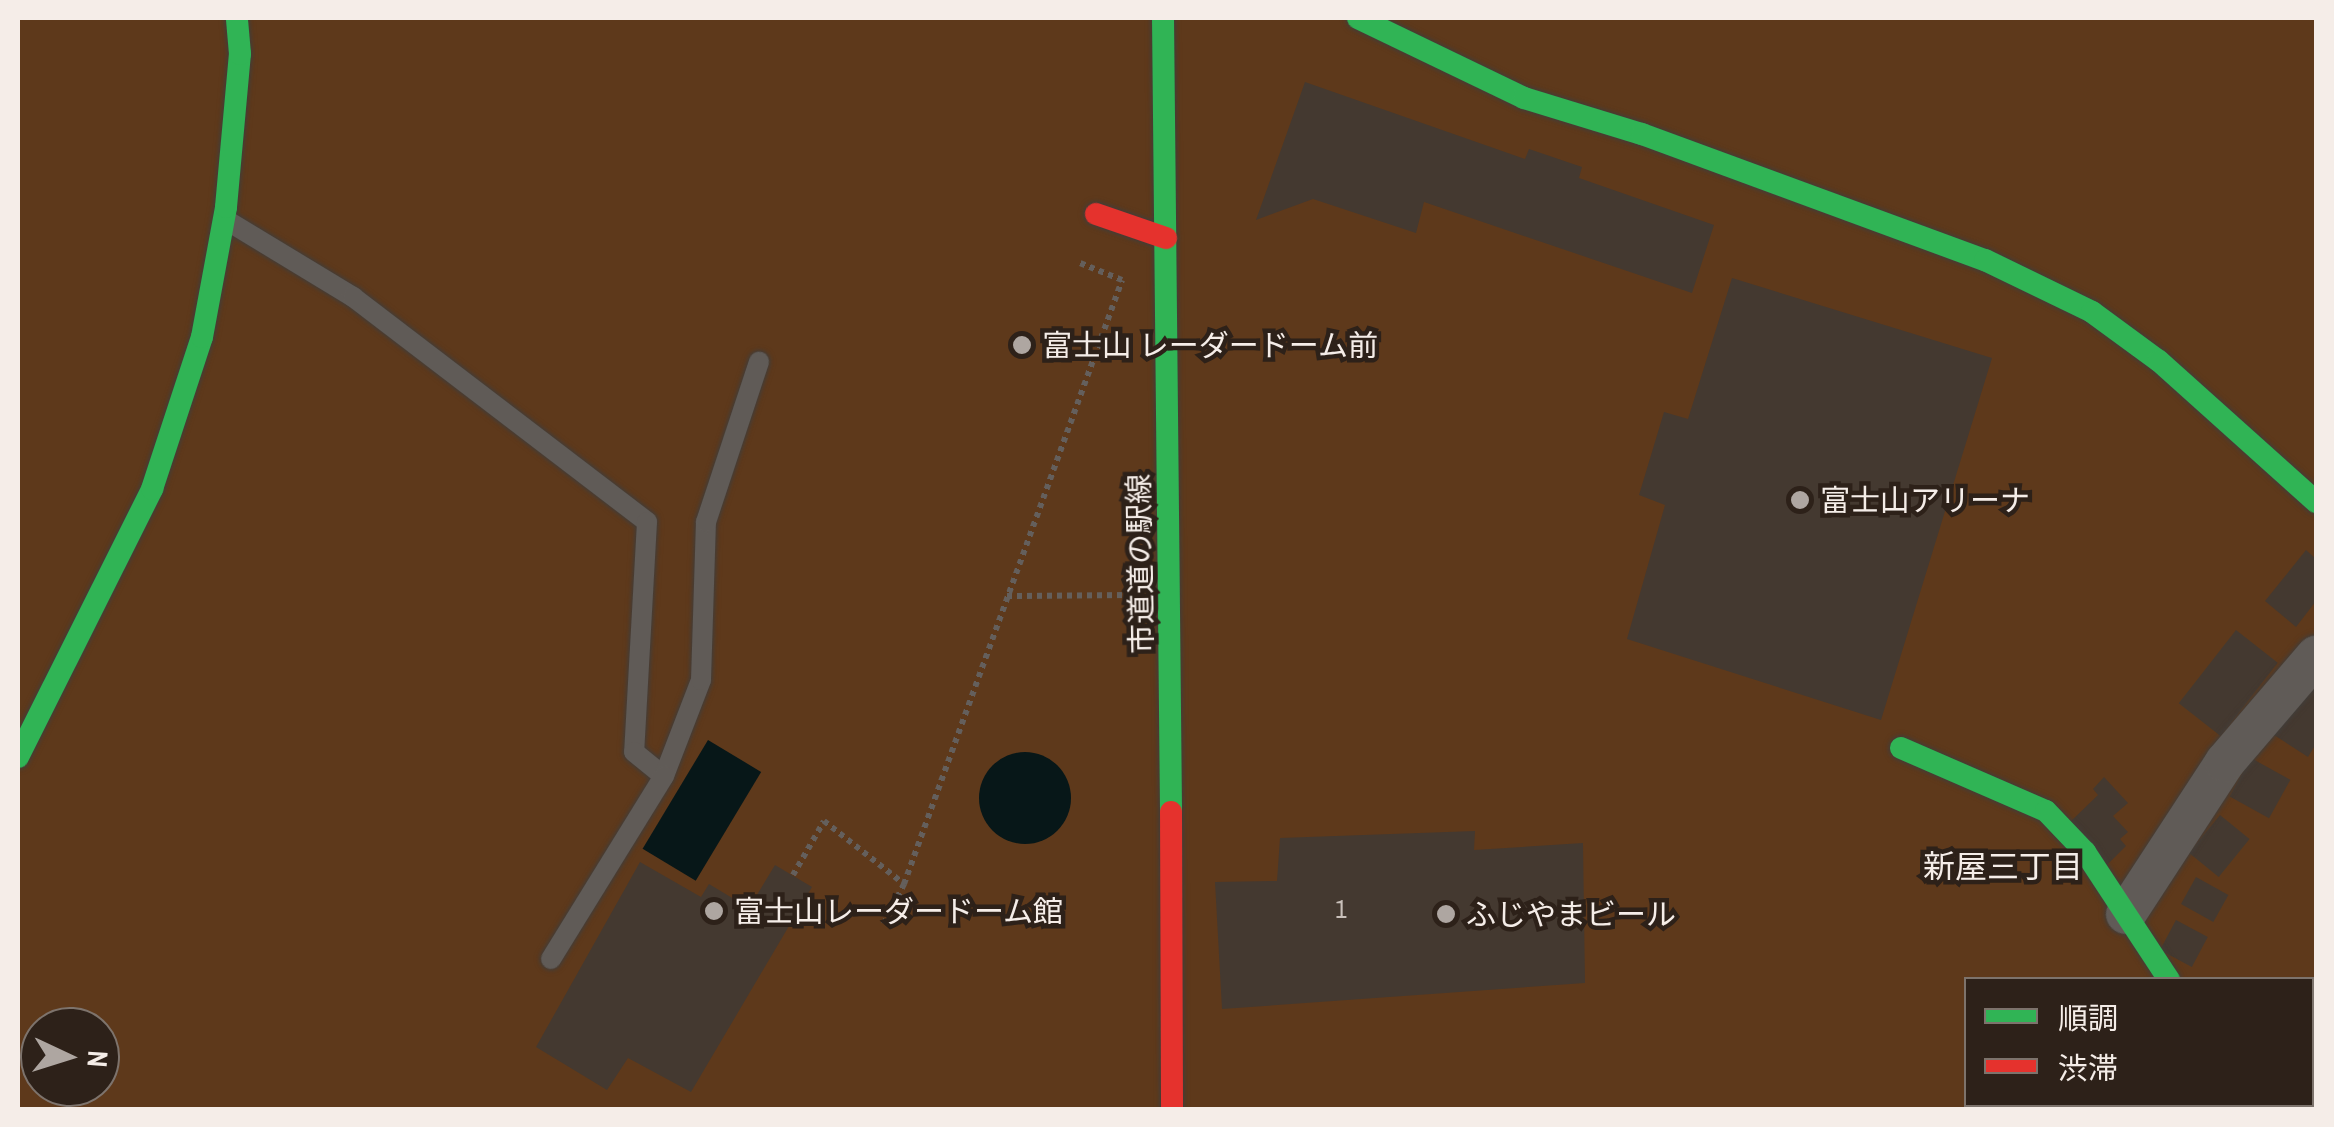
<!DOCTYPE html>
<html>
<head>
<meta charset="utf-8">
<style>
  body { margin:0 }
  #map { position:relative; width:2334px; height:1127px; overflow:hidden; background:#29221e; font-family:"Archivo Narrow","Noto Sans JP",sans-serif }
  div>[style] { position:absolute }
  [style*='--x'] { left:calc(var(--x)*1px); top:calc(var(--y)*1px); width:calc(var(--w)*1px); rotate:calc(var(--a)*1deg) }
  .forest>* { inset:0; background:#5e391b }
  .water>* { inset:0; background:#071718; transform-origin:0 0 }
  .round { border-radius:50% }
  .building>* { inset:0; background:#443930; transform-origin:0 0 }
  .path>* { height:6px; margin-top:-3px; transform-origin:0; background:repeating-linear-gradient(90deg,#645f5c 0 5px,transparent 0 10px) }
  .roads { filter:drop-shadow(0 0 2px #423d39) drop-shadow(0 0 2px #423d39) }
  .lane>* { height:20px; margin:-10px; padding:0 10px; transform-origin:10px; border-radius:10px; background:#605b57 }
  .street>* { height:40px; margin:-20px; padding:0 20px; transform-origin:20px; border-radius:20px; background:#605b57 }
  .fast>* { height:22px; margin:-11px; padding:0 11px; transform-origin:11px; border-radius:11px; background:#30b455 }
  .jam>* { height:22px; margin:-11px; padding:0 11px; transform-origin:11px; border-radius:11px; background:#e5322d }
  .dots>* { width:28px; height:28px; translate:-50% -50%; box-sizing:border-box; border:5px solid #2d2119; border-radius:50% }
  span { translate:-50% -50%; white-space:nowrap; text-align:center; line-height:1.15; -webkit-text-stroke:9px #2d2119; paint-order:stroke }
  .number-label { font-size:25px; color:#c9c0ba }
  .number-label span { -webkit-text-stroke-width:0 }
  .poi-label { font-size:30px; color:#f5ede8 }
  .left { translate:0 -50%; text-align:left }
  .street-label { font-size:30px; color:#f5ede8 }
  .neighbourhood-label { font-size:32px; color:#f5ede8 }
  .frame { position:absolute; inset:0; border:20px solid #f5ede8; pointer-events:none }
  .legend { position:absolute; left:1964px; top:977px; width:350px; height:130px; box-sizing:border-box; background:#2d2119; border:2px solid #7d736c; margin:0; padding:12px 18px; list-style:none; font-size:30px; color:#f5ede8 }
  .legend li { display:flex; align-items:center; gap:20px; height:50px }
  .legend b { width:50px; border:2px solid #7d736c }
  .north { position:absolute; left:20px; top:1007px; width:100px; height:100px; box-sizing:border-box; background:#2d2119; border:2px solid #7d736c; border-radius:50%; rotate:94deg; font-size:28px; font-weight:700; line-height:40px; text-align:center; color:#f5ede8 }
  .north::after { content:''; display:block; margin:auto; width:35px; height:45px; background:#aea6a1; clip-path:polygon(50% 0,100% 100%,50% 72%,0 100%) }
</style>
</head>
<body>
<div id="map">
  <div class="forest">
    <i style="clip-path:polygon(evenodd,18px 18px,2316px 18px,2316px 1049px,2312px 1051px,2312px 980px,1966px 980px,1966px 1104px,2174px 1105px,2165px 1110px,18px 1109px,18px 18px,40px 1027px,100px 1027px,100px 1087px,40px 1087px,40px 1027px)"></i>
  </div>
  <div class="water">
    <i style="left:708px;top:740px;width:62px;height:127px;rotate:31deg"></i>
    <i class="round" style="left:979px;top:752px;width:92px;height:92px"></i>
  </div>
  <div class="building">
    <i style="clip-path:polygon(1305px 82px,1525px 159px,1529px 149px,1582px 167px,1579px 178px,1714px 225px,1692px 293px,1424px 202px,1416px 233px,1313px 199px,1256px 220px)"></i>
    <i style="clip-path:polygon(1732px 278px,1992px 358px,1881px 720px,1627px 639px,1665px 505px,1639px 495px,1664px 412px,1688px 419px)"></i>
    <i style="clip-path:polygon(2306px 550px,2316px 559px,2316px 601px,2296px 627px,2265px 601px)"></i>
    <i style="left:2236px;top:630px;width:53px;height:93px;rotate:38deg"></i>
    <i style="clip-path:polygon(2303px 683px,2316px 691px,2316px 744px,2308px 757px,2271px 733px)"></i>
    <i style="left:2251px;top:758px;width:45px;height:44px;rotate:29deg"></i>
    <i style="clip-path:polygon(2104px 777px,2128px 803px,2113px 816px,2128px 832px,2120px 839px,2126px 846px,2106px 866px,2067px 825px,2098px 795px,2093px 789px)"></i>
    <i style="left:2220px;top:815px;width:38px;height:49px;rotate:39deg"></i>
    <i style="clip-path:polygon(1475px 831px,1474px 850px,1583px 843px,1585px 983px,1222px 1009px,1215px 882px,1277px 881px,1280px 838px)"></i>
    <i style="clip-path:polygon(640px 862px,701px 897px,709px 884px,749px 908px,775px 865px,812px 887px,691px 1092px,628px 1058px,607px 1090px,536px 1047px)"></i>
    <i style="left:2196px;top:877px;width:37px;height:31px;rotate:29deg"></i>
    <i style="left:2176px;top:920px;width:36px;height:34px;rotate:28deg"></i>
    <i style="left:2173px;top:1104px;width:40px;height:6px"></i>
    <i style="left:2216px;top:1104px;width:97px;height:6px"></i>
  </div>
  <div class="path">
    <i style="--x:1007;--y:596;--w:124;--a:-0.5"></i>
    <i style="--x:793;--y:875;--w:62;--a:-60.1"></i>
    <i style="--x:824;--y:821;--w:102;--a:38.2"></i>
    <i style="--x:884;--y:924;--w:45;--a:-63.4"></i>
    <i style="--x:904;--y:884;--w:642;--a:-70.15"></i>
    <i style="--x:1122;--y:280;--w:45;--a:-158"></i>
  </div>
  <div class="roads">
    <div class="lane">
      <i style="--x:226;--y:220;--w:149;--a:31.2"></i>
      <i style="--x:353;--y:297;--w:370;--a:37.4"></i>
      <i style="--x:647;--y:522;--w:230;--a:93.2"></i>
      <i style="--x:634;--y:752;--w:38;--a:39"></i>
      <i style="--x:664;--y:776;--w:103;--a:-68.9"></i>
      <i style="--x:701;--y:680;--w:158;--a:-88.2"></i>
      <i style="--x:706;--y:522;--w:169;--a:-71.7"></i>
      <i style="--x:551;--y:959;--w:215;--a:-58.3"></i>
    </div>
    <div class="street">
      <i style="--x:2126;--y:914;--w:181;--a:-56.9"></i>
      <i style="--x:2225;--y:762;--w:140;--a:-49.4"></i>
      <i style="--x:2312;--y:1086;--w:5;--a:37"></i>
    </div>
    <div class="fast">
      <i style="--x:1163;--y:18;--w:794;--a:89.42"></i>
      <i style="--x:1358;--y:18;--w:184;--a:25.7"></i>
      <i style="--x:1524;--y:98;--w:123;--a:17"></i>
      <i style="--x:1642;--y:134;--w:365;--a:20.2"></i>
      <i style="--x:1985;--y:260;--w:119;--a:25.9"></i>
      <i style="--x:2092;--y:312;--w:83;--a:36.2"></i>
      <i style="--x:2159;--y:361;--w:211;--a:41.9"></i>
      <i style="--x:1901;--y:748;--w:158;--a:23.5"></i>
      <i style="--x:2046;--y:811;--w:57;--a:46.4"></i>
      <i style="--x:2085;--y:852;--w:153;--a:56.7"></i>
      <i style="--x:18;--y:757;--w:300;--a:-63.4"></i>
      <i style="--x:152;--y:489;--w:160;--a:-71.8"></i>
      <i style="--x:202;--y:337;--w:132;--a:-79.5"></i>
      <i style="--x:226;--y:207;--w:154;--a:-84.8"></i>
      <i style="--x:240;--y:54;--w:36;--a:-95"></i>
    </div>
    <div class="jam">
      <i style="--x:1096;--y:214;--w:74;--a:18.9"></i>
      <i style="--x:1171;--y:812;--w:298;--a:89.8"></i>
    </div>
  </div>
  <div class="dots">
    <i style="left:1022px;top:345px;background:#aea6a1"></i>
    <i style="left:1800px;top:500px;background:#aea6a1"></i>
    <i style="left:714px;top:911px;background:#aea6a1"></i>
    <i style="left:1446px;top:914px;background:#aea6a1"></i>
  </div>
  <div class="number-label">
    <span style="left:1341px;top:909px">1</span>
  </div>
  <div class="poi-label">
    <span class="left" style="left:1042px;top:345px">富士山 レーダードーム前</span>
    <span class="left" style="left:1820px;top:500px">富士山アリーナ</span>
    <span class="left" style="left:734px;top:911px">富士山レーダードーム館</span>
    <span class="left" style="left:1466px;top:914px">ふじやまビール</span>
  </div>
  <div class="street-label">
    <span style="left:1140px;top:564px;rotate:-91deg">市道道の駅線</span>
  </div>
  <div class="neighbourhood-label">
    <span style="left:2003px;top:867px">新屋三丁目</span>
  </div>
  <div class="frame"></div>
  <ul class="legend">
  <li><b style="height:12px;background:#30b455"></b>順調</li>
  <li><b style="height:12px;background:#e5322d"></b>渋滞</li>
  </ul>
  <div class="north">N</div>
</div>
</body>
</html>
